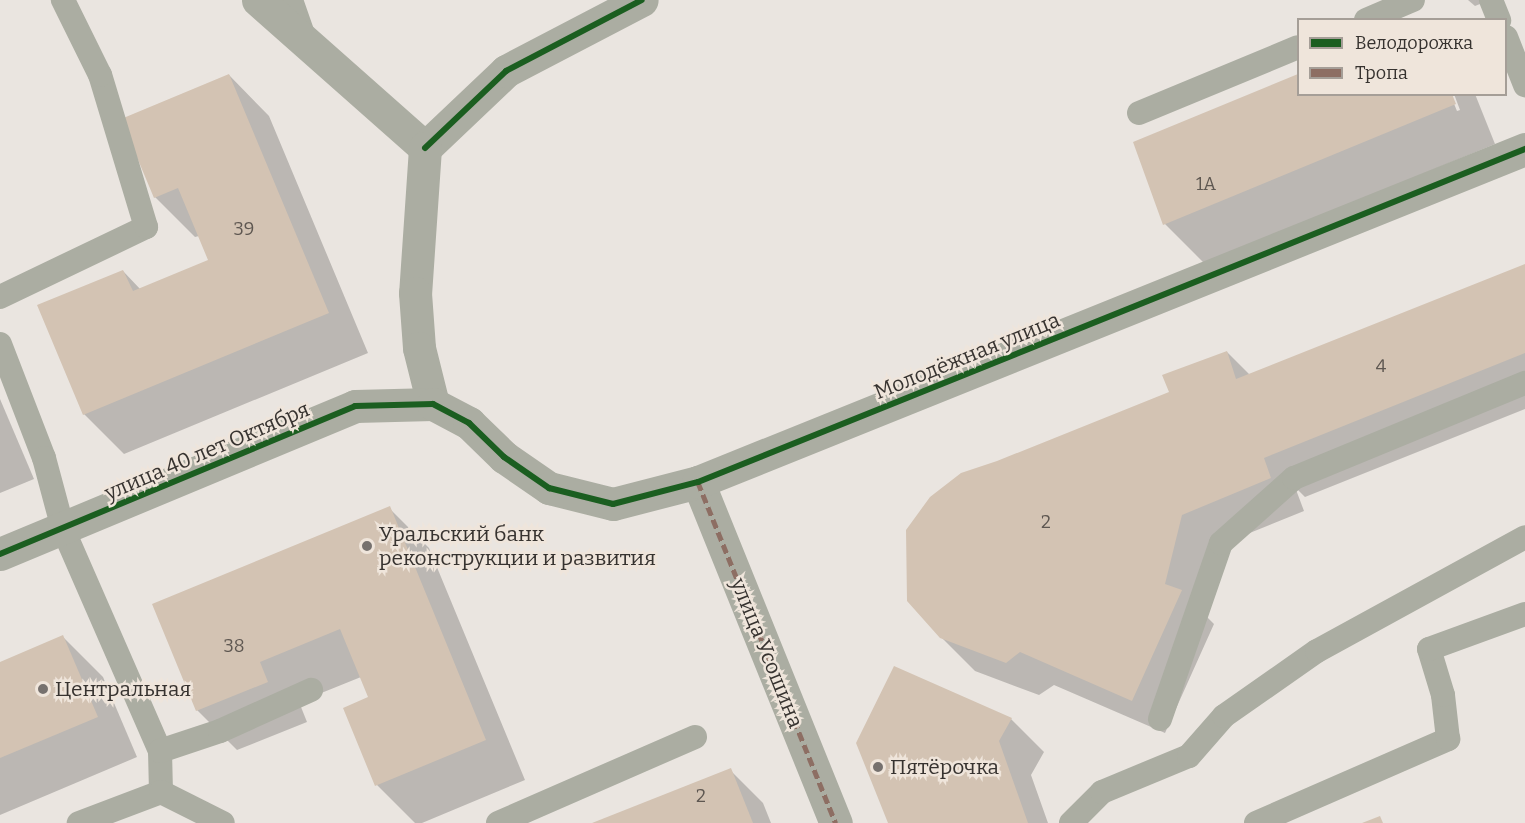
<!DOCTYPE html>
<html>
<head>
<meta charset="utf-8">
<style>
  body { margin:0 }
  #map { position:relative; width:1525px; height:823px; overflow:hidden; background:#eae5e0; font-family:Bitter,serif }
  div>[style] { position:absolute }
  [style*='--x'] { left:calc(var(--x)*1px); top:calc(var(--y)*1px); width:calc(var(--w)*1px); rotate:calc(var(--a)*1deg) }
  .shadow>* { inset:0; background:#0003 }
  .building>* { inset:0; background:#d3c3b3 }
  .service>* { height:24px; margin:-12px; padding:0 12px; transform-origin:12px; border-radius:12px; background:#abada2 }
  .pedestrian>* { height:33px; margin:-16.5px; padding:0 16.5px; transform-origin:16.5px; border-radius:16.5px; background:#abada2 }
  .minor>* { height:33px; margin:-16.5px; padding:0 16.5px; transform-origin:16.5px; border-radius:16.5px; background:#abada2 }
  .tertiary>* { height:33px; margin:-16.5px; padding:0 16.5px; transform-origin:16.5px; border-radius:16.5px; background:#abada2 }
  .quiet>* { height:4.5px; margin-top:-2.25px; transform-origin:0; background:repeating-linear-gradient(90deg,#8d6e63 0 9px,transparent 0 13.5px) }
  .cycleway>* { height:6px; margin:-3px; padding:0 3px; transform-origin:3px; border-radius:3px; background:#1b5e20 }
  .dots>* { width:16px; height:16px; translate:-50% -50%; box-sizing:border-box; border:3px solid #efe5db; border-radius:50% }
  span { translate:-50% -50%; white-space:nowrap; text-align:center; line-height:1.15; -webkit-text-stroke:5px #efe5db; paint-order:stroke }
  .number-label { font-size:18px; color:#5e5751 }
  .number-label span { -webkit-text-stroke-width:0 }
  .street-label { font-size:21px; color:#373330 }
  .poi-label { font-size:21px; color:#373330 }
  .left { translate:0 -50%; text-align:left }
  .legend { position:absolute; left:1297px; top:18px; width:210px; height:78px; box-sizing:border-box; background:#efe5db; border:2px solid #a59e97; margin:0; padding:8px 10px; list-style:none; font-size:18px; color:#373330 }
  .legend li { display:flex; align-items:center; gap:12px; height:30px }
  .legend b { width:30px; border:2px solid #a59e97 }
</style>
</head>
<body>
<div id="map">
  <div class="shadow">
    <i style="clip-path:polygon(1468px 0,1490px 0,1475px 6px)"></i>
    <i style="clip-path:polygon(229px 75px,269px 116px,368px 353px,124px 454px,84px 414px,123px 271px,141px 290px,210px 261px,199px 236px,195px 237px,155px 197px)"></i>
    <i style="clip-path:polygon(1298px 76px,1298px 94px,1450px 94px,1457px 111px,1460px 110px,1454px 94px,1475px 94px,1495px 144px,1205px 264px,1165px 224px,1135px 143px)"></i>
    <i style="clip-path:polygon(1525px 266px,1525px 409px,1305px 497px,1295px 487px,1304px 511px,1215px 547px,1199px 609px,1214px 624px,1165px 733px,1054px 685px,1039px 695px,975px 671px,941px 637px,998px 463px,1171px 392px,1227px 352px,1250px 375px)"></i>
    <i style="clip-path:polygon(0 399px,34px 479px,0 493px)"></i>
    <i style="clip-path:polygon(389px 508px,429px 548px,525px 780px,422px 823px,415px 823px,377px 785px,370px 698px,361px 677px,299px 702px,307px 722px,237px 750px,197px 710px)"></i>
    <i style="clip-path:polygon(63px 637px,103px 677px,137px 757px,0 815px,0 663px)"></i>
    <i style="clip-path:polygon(1011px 719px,1044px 752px,1031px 775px,1048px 823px,889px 823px)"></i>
    <i style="clip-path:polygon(730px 770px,763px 803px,771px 823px,595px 823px)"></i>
  </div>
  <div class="building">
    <i style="clip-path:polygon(229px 74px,329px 313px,83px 415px,37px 305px,123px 270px,133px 291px,208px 260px,178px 188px,154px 198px,121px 119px)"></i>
    <i style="clip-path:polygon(1298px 74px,1298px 94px,1452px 94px,1456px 104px,1163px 225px,1133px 142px)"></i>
    <i style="clip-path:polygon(1525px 264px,1525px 353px,1264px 458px,1271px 478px,1182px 515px,1165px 584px,1182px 590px,1132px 701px,1020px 652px,1006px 663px,940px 638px,907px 601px,906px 530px,930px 497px,961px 473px,997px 461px,1169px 392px,1162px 375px,1227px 351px,1236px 379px)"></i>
    <i style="clip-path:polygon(390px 506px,486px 740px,375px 786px,343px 708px,368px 697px,340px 629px,260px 662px,268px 682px,196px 711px,152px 604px)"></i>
    <i style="clip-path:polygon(63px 635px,98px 717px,0 758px,0 662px)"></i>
    <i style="clip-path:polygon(894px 666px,1012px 718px,999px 741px,1028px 823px,888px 823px,856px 743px)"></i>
    <i style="clip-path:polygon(731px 768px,753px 823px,592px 823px)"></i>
    <i style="clip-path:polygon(1380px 816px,1383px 823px,1362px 823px)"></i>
  </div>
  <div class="service">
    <i style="--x:291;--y:0;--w:42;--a:70.7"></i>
    <i style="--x:1491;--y:0;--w:22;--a:68"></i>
    <i style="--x:1366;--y:20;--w:51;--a:-23.1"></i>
    <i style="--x:1506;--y:37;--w:52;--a:68.4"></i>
    <i style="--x:1139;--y:113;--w:172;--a:-22.5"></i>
    <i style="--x:0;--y:297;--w:162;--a:-25.6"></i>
    <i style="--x:146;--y:227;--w:159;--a:-106.8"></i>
    <i style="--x:100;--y:75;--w:84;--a:-116.3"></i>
    <i style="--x:0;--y:344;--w:122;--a:68.9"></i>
    <i style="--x:44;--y:458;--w:73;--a:75"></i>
    <i style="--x:63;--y:529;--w:242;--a:66.4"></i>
    <i style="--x:160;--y:751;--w:41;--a:88.6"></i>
    <i style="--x:161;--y:792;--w:88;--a:159.3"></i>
    <i style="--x:1160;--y:719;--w:186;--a:-70.9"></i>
    <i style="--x:1221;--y:543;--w:98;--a:-41.7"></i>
    <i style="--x:1294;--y:478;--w:250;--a:-22.4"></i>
    <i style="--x:160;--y:751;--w:63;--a:-18.4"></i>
    <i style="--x:220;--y:731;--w:100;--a:-24.3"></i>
    <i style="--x:161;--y:792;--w:69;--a:26.6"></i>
    <i style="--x:498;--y:823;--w:215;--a:-23.6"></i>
    <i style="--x:1071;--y:823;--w:44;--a:-45"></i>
    <i style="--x:1102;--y:792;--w:94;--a:-22.5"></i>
    <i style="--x:1189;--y:756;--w:53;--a:-48.8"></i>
    <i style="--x:1224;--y:716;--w:113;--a:-35"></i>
    <i style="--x:1317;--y:651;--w:237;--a:-28.7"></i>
    <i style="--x:1256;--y:823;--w:210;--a:-23.6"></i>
    <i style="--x:1448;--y:739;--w:44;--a:-96.5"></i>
    <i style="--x:1443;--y:695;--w:48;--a:-106.9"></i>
    <i style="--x:1429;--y:649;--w:102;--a:-20"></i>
  </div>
  <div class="pedestrian">
    <i style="--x:698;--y:482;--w:368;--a:68"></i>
  </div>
  <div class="minor">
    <i style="--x:258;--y:0;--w:223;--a:41.5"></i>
    <i style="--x:425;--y:148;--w:112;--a:-43.5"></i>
    <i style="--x:506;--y:71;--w:153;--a:-27.6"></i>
    <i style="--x:425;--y:148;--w:145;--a:93.9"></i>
    <i style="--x:415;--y:293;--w:55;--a:85.8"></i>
    <i style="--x:419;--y:348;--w:58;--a:76"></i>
  </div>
  <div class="tertiary">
    <i style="--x:0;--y:554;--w:385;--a:-22.6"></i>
    <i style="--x:355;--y:406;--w:78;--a:-1.5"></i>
    <i style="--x:433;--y:404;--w:41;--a:27.8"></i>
    <i style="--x:469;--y:423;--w:49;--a:44.2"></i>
    <i style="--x:504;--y:457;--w:55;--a:34.6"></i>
    <i style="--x:549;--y:488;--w:66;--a:14"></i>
    <i style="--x:613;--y:504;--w:88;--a:-14.5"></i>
    <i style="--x:698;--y:482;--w:892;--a:-21.93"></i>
  </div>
  <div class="quiet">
    <i style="--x:698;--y:482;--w:368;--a:68"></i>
  </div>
  <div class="cycleway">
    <i style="--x:425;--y:148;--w:112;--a:-43.5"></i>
    <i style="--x:506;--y:71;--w:153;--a:-27.6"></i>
    <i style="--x:0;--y:554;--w:385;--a:-22.6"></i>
    <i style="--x:355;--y:406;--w:78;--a:-1.5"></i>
    <i style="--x:433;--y:404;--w:41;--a:27.8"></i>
    <i style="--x:469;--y:423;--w:49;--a:44.2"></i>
    <i style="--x:504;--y:457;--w:55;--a:34.6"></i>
    <i style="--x:549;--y:488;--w:66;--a:14"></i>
    <i style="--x:613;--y:504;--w:88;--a:-14.5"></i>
    <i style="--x:698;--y:482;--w:892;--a:-21.93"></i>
  </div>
  <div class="dots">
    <i style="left:367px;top:546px;background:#76716e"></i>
    <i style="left:43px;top:689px;background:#76716e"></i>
    <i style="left:878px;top:767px;background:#76716e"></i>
  </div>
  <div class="number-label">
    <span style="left:1206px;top:184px">1А</span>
    <span style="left:244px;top:229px">39</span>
    <span style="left:1381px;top:366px">4</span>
    <span style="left:1046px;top:522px">2</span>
    <span style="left:234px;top:646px">38</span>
    <span style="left:701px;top:796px">2</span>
  </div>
  <div class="street-label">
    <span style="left:967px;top:356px;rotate:-22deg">Молодёжная улица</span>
    <span style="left:207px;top:451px;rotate:-23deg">улица 40 лет Октября</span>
    <span style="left:767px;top:653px;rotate:68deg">улица Усошина</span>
  </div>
  <div class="poi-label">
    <span class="left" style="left:379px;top:546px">Уральский банк<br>реконструкции и развития</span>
    <span class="left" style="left:55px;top:689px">Центральная</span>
    <span class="left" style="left:890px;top:767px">Пятёрочка</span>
  </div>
  <ul class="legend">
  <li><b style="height:8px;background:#1b5e20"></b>Велодорожка</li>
  <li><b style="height:8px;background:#8d6e63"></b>Тропа</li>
  </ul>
</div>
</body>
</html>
